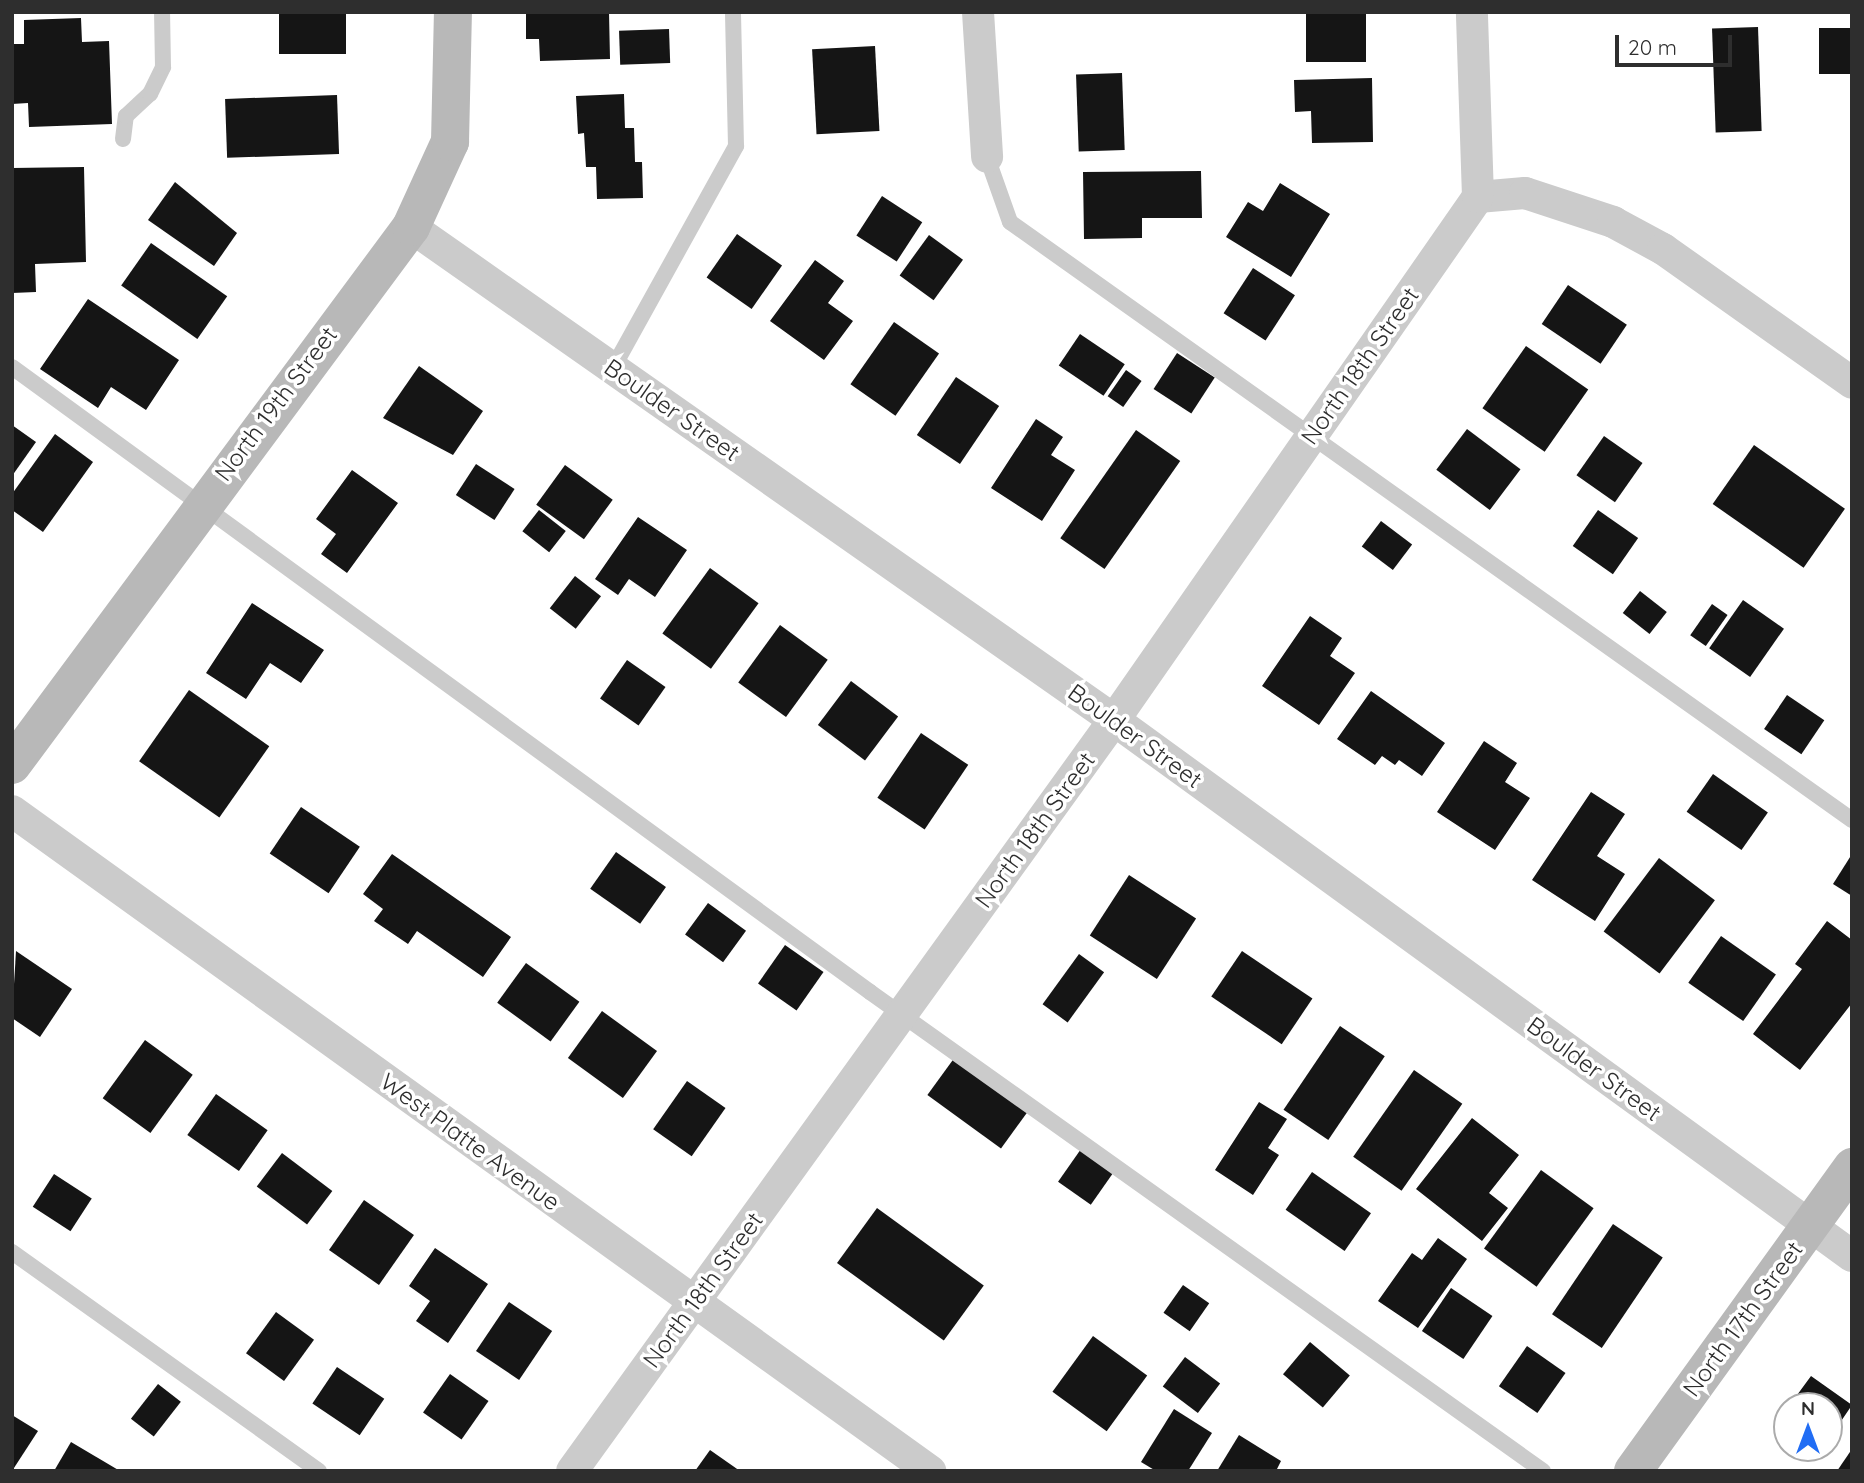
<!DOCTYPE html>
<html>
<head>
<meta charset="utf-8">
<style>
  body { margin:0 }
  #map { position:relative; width:1864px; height:1483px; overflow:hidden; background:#fff; font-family:Quicksand,sans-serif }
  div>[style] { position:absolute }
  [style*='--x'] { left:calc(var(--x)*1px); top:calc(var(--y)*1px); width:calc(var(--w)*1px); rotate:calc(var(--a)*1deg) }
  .building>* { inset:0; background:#151515; transform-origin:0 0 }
  .lane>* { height:16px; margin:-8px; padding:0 8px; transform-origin:8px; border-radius:8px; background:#cbcbcb }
  .street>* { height:32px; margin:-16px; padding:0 16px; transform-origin:16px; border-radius:16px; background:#cbcbcb }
  .secondary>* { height:38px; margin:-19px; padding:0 19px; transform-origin:19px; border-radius:19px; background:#b8b8b8 }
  span { translate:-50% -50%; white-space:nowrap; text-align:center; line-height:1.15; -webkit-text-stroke:7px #fff; paint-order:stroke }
  .street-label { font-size:24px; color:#2e2e2e }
  .frame { position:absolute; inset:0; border:14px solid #2e2e2e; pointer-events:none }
  .north { position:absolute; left:1773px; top:1392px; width:70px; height:70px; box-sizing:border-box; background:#fff; border:2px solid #ababab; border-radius:50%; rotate:0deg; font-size:19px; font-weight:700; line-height:28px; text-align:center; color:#2e2e2e }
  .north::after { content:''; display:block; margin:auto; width:24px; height:32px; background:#216df4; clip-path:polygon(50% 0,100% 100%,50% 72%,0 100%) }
  .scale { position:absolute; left:1615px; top:35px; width:117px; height:32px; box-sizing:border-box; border:4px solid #2e2e2e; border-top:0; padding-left:9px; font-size:21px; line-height:24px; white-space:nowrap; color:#2e2e2e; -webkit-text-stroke:5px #fff; paint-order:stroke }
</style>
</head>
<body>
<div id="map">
  <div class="building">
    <i style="left:279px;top:12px;width:67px;height:42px"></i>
    <i style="clip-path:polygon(609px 12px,610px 59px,540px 61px,539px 39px,526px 39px,526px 14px)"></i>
    <i style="left:1306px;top:12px;width:60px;height:50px"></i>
    <i style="clip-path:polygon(81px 18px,82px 42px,109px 41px,112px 124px,29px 127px,28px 103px,12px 104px,12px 44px,24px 44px,24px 20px)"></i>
    <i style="left:1758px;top:27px;width:104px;height:46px;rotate:88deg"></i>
    <i style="left:1852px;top:28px;width:46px;height:33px;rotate:90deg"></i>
    <i style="left:669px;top:29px;width:34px;height:50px;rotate:88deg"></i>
    <i style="left:875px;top:46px;width:85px;height:63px;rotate:87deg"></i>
    <i style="left:1122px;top:73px;width:77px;height:46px;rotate:88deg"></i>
    <i style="clip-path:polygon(1372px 78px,1373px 142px,1312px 143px,1311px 111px,1295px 112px,1294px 80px)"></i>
    <i style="clip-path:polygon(624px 94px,625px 128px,634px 128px,635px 162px,642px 162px,643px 198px,597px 199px,596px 167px,586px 167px,584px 133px,578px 134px,576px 96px)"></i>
    <i style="left:337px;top:95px;width:59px;height:112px;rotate:88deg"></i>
    <i style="clip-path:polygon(84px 167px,86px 262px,35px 264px,36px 292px,12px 293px,12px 168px)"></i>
    <i style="clip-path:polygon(1201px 171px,1202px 218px,1142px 218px,1142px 238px,1084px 239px,1083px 172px)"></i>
    <i style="clip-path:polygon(175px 182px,237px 233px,214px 266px,148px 220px)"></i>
    <i style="clip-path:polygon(1280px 183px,1330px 214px,1291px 277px,1226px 237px,1248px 202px,1263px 211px)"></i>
    <i style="left:882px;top:196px;width:48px;height:47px;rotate:33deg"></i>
    <i style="left:737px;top:234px;width:55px;height:53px;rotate:35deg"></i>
    <i style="left:929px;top:235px;width:42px;height:50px;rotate:36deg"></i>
    <i style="left:151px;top:243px;width:93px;height:52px;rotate:35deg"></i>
    <i style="clip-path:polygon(815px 260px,844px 281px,828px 303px,853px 321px,824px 360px,770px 321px)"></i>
    <i style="left:1253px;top:268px;width:50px;height:54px;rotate:33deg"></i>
    <i style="left:1568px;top:285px;width:71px;height:47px;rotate:34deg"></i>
    <i style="clip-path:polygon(88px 299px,179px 360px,146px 410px,111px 387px,98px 408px,40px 369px)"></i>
    <i style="left:894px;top:322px;width:55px;height:76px;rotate:35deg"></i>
    <i style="left:1080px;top:334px;width:54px;height:38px;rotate:34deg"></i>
    <i style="left:1526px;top:346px;width:76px;height:76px;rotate:35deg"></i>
    <i style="left:1177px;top:353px;width:45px;height:43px;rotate:33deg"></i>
    <i style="clip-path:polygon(419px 366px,483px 411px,453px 455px,383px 418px)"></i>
    <i style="left:1126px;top:370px;width:19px;height:32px;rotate:35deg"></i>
    <i style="left:956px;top:377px;width:52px;height:70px;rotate:34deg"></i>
    <i style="clip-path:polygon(1036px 419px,1063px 437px,1051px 455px,1075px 470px,1042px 521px,991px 488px)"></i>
    <i style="clip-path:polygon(12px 425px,36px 442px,12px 476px)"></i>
    <i style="left:1467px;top:429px;width:67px;height:51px;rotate:37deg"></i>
    <i style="left:1136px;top:430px;width:54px;height:132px;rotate:35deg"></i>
    <i style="clip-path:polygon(55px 434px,93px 462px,43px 532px,12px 510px,12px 494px)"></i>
    <i style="left:1604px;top:436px;width:47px;height:48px;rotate:35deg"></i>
    <i style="left:1754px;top:445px;width:111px;height:72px;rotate:35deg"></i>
    <i style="left:476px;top:464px;width:46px;height:37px;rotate:33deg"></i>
    <i style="left:565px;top:465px;width:59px;height:49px;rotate:36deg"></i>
    <i style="clip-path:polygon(352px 470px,398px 503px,347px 573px,321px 554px,336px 534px,316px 519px)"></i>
    <i style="left:539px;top:510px;width:34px;height:27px;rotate:38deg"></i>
    <i style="left:1598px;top:510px;width:49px;height:44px;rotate:35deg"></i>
    <i style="clip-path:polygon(638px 517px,687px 550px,655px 597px,629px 579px,618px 595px,595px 579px)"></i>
    <i style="left:1381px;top:521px;width:39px;height:32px;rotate:37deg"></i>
    <i style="left:710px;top:568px;width:60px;height:81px;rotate:36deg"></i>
    <i style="left:575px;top:576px;width:33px;height:41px;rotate:38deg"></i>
    <i style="left:1640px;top:591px;width:34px;height:28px;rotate:38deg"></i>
    <i style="left:1743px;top:600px;width:50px;height:59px;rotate:35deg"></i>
    <i style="clip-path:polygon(252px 603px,324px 650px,301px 683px,270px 663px,246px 699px,206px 673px)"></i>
    <i style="left:1712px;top:604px;width:19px;height:38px;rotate:35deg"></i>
    <i style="clip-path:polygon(1310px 616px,1342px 638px,1330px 656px,1355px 673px,1319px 725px,1262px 686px)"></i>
    <i style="left:780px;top:625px;width:59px;height:71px;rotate:36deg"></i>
    <i style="left:627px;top:660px;width:47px;height:47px;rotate:35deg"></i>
    <i style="left:851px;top:681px;width:59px;height:55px;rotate:37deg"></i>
    <i style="left:189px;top:690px;width:98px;height:87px;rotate:35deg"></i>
    <i style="clip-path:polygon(1371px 691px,1445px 743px,1422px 776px,1399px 760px,1395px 765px,1382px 756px,1375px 765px,1337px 739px)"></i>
    <i style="left:1787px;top:695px;width:45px;height:41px;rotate:34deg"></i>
    <i style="left:921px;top:733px;width:57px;height:78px;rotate:34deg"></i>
    <i style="clip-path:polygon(1484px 741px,1517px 763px,1505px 782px,1530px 798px,1495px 850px,1437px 812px)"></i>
    <i style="left:1713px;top:774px;width:67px;height:46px;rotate:35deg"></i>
    <i style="clip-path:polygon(1591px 792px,1625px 814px,1597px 856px,1625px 874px,1595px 921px,1532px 880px)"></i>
    <i style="left:301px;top:807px;width:71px;height:56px;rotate:34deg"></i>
    <i style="left:616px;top:852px;width:61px;height:45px;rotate:35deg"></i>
    <i style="clip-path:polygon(392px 854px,511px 937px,483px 977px,417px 931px,408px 944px,374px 921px,383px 909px,363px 894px)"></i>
    <i style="clip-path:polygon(1852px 854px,1852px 896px,1833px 884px)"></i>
    <i style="left:1659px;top:858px;width:70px;height:92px;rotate:37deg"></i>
    <i style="left:1129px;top:875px;width:80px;height:72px;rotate:33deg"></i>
    <i style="left:708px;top:903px;width:47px;height:39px;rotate:36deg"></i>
    <i style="clip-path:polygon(1827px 921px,1852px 940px,1852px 1003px,1800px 1070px,1753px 1034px,1802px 969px,1795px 964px)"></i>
    <i style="left:1721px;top:936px;width:67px;height:57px;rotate:35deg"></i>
    <i style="left:785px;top:945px;width:47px;height:47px;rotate:35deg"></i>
    <i style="clip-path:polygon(16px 951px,72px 989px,40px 1037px,12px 1018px)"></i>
    <i style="left:1242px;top:951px;width:85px;height:55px;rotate:34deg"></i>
    <i style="left:1079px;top:954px;width:31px;height:62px;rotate:36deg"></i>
    <i style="left:526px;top:963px;width:66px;height:49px;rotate:36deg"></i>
    <i style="left:602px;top:1011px;width:68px;height:58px;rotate:36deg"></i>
    <i style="left:1340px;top:1026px;width:54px;height:101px;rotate:34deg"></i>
    <i style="left:145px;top:1040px;width:59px;height:72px;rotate:36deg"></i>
    <i style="left:955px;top:1057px;width:91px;height:47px;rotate:36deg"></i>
    <i style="left:1414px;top:1070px;width:59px;height:106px;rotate:35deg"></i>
    <i style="left:687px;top:1081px;width:47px;height:59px;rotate:35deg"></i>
    <i style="left:216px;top:1094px;width:63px;height:50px;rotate:35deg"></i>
    <i style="clip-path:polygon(1259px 1102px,1287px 1119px,1268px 1148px,1279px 1155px,1253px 1195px,1215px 1170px)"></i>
    <i style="clip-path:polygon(1472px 1118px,1519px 1155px,1489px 1193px,1508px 1208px,1482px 1241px,1416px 1189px)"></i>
    <i style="left:1081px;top:1149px;width:40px;height:40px;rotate:35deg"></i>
    <i style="left:282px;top:1153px;width:63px;height:42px;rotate:37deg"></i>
    <i style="left:1541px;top:1170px;width:65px;height:97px;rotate:36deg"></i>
    <i style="left:1312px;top:1172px;width:72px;height:46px;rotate:35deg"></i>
    <i style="left:54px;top:1174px;width:45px;height:39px;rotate:33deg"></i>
    <i style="left:364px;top:1200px;width:61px;height:61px;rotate:35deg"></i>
    <i style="left:877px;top:1208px;width:132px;height:68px;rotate:36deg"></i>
    <i style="left:1613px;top:1224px;width:60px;height:109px;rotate:34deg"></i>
    <i style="clip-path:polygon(1438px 1238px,1467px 1259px,1418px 1328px,1378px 1301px,1412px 1253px,1422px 1260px)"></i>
    <i style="clip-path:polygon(435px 1248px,488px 1284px,448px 1343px,416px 1321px,430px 1301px,409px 1286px)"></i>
    <i style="left:1183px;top:1285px;width:32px;height:34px;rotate:35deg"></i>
    <i style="left:1451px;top:1288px;width:50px;height:52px;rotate:34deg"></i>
    <i style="left:509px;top:1302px;width:52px;height:59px;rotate:34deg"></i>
    <i style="left:276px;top:1312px;width:47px;height:51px;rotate:36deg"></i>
    <i style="left:1093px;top:1336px;width:67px;height:69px;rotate:36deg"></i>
    <i style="left:1310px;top:1342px;width:52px;height:42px;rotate:40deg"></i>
    <i style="left:1527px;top:1346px;width:47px;height:49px;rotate:35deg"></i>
    <i style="left:1185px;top:1357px;width:44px;height:37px;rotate:37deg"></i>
    <i style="left:337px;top:1367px;width:57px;height:44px;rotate:34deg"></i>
    <i style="left:450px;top:1374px;width:47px;height:47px;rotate:35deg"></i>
    <i style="clip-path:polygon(1811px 1376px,1852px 1405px,1829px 1439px,1829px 1406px,1789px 1406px)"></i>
    <i style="left:158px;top:1384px;width:29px;height:44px;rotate:38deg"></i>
    <i style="clip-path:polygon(1174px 1409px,1212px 1433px,1188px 1471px,1156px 1471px,1141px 1462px)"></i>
    <i style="clip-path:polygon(12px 1415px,38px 1431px,12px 1471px)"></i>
    <i style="clip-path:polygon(1239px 1435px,1281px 1461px,1276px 1471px,1217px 1471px)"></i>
    <i style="clip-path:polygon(71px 1442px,120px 1471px,54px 1471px)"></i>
    <i style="clip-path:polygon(1852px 1449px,1852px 1471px,1837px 1471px)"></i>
    <i style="clip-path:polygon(710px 1450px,740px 1471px,695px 1471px)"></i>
  </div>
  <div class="lane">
    <i style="--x:123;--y:139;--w:23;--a:-83"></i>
    <i style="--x:126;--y:116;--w:33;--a:-43"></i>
    <i style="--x:150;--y:94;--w:30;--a:-64"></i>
    <i style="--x:163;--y:67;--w:55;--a:-91"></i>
    <i style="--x:987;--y:157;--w:69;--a:70.5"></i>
    <i style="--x:1010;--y:222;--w:1033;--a:35.38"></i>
    <i style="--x:12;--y:367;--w:1062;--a:36.07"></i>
    <i style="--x:870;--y:992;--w:826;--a:35.44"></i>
    <i style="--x:613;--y:368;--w:254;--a:-61"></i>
    <i style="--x:736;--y:146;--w:134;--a:-91.3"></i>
    <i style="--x:12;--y:1252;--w:377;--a:35.5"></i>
  </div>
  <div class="street">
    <i style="--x:978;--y:12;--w:145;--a:86.4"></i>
    <i style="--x:1478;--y:197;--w:47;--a:-4.9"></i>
    <i style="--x:1525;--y:193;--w:93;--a:18.2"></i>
    <i style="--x:1613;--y:222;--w:57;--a:28.4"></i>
    <i style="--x:1663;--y:249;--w:232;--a:35.3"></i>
    <i style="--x:411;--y:227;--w:859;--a:35.04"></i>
    <i style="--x:1114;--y:720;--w:912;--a:35.99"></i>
    <i style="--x:12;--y:811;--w:1131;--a:35.71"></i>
    <i style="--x:572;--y:1471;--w:926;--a:-54.18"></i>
    <i style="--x:1114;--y:720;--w:637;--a:-55.16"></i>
    <i style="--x:1478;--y:197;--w:185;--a:-91.9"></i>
  </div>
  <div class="secondary">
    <i style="--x:12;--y:765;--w:670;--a:-53.44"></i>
    <i style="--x:411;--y:227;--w:94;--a:-65.4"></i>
    <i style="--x:450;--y:142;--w:130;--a:-88.7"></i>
    <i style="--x:1633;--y:1471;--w:375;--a:-54.2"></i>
  </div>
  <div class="street-label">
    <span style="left:1360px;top:366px;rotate:-55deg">North 18th Street</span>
    <span style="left:276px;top:404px;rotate:-53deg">North 19th Street</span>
    <span style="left:672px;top:410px;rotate:35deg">Boulder Street</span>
    <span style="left:1135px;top:736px;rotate:36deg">Boulder Street</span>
    <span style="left:1035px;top:830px;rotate:-54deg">North 18th Street</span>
    <span style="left:1594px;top:1069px;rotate:36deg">Boulder Street</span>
    <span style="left:470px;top:1142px;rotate:36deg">West Platte Avenue</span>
    <span style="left:703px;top:1290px;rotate:-54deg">North 18th Street</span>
    <span style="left:1743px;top:1319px;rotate:-54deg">North 17th Street</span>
  </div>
  <div class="frame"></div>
  <div class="north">N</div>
  <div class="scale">20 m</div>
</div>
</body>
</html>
